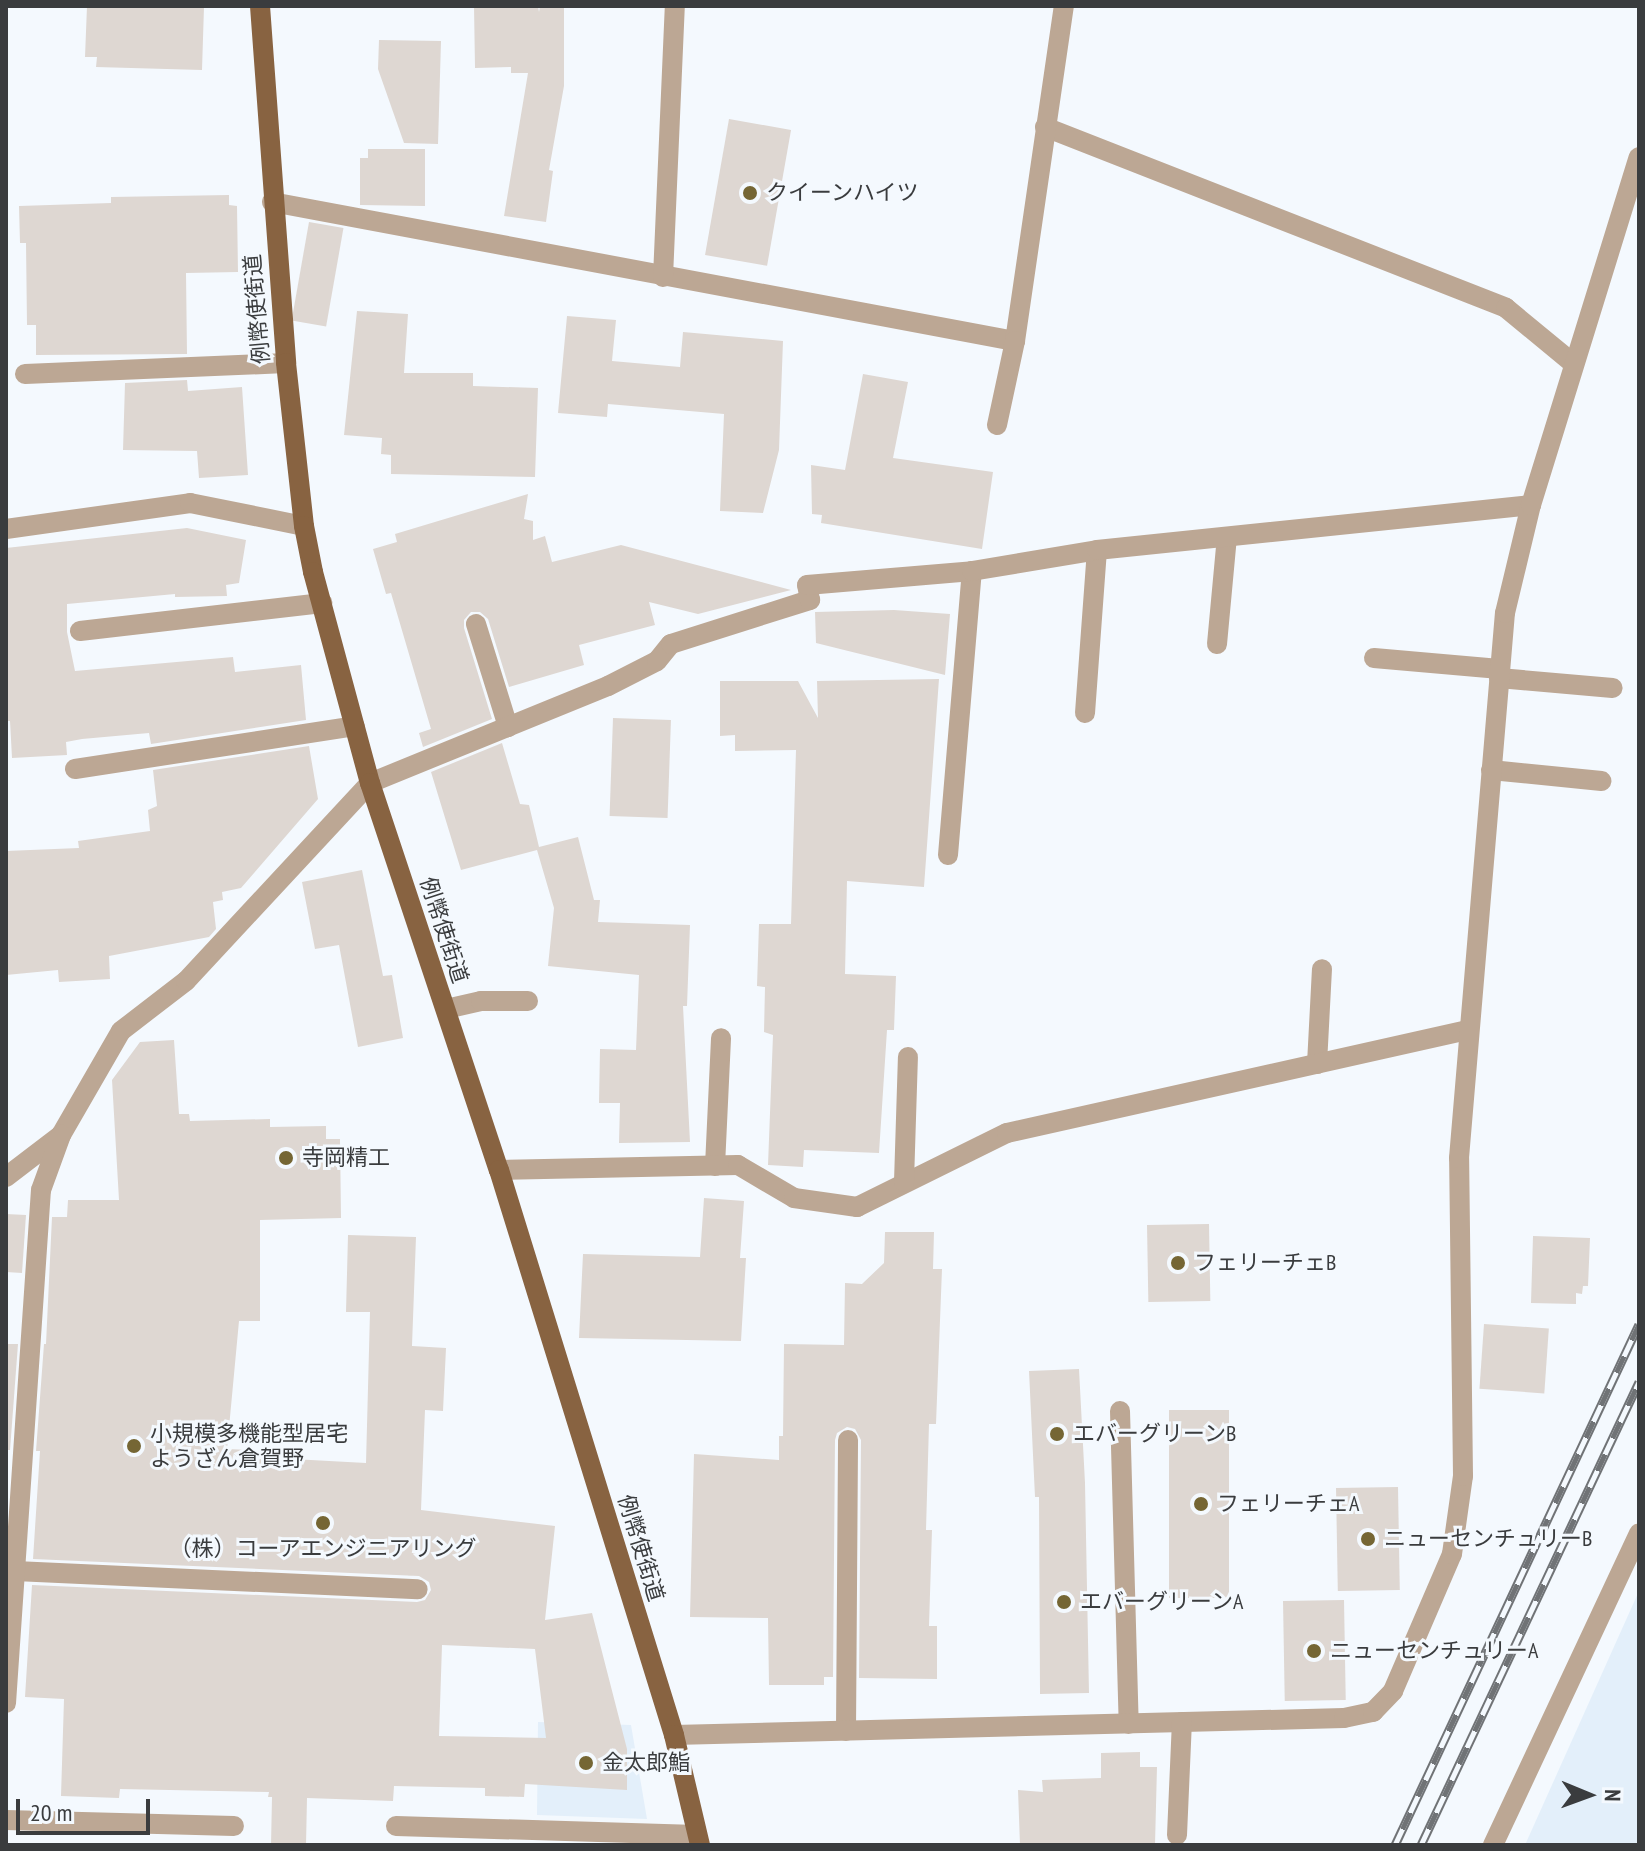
<!DOCTYPE html>
<html>
<head>
<meta charset="utf-8">
<style>
  body { margin:0 }
  #map { position:relative; width:1645px; height:1851px; overflow:hidden; background:#f4f9fe; font-family:"PT Sans Narrow","Noto Sans JP",sans-serif }
  div>[style] { position:absolute }
  [style*='--x'] { left:calc(var(--x)*1px); top:calc(var(--y)*1px); width:calc(var(--w)*1px); rotate:calc(var(--a)*1deg) }
  .built>* { inset:0; background:#e3effa }
  .building>* { inset:0; background:#ded7d2; transform-origin:0 0 }
  .minor>* { height:20px; margin:-10px; padding:0 10px; transform-origin:10px; border-radius:10px; background:#bca794 }
  .major>* { height:20px; margin:-10px; padding:0 10px; transform-origin:10px; border-radius:10px; background:#886341 }
  .rail>* { height:9px; margin-top:-4.5px; transform-origin:0; background:repeating-linear-gradient(90deg,#f4f9fe 0 18px,#707376 0 36px); box-sizing:border-box; border-block:2px solid #707376 }
  .dots>* { width:22px; height:22px; translate:-50% -50%; box-sizing:border-box; border:4px solid #f4f9fe; border-radius:50% }
  span { translate:-50% -50%; white-space:nowrap; text-align:center; line-height:1.15; -webkit-text-stroke:6px #f4f9fe; paint-order:stroke }
  .poi-label { font-size:22px; color:#3a3c3e }
  .left { translate:0 -50%; text-align:left }
  .street-label { font-size:22px; color:#3a3c3e }
  .frame { position:absolute; inset:0; border:8px solid #3a3c3e; pointer-events:none }
  .north { position:absolute; left:1549px; top:1755px; width:80px; height:80px; -webkit-text-stroke:6px #f4f9fe; paint-order:stroke; rotate:91deg; font-size:22px; font-weight:700; line-height:32px; text-align:center; color:#3a3c3e }
  .north::after { content:''; display:block; margin:auto; width:28px; height:36px; background:#3a3c3e; clip-path:polygon(50% 0,100% 100%,50% 72%,0 100%) }
  .scale { position:absolute; left:16px; top:1799px; width:134px; height:36px; box-sizing:border-box; border:4px solid #3a3c3e; border-top:0; padding-left:10px; font-size:24px; line-height:28px; white-space:nowrap; color:#3a3c3e; -webkit-text-stroke:6px #f4f9fe; paint-order:stroke }
</style>
</head>
<body>
<div id="map">
  <div class="built">
    <i style="clip-path:polygon(1639px 1591px,1639px 1845px,1525px 1845px)"></i>
    <i style="clip-path:polygon(538px 1722px,631px 1725px,647px 1819px,537px 1815px)"></i>
  </div>
  <div class="building">
    <i style="clip-path:polygon(87px 6px,204px 7px,202px 70px,96px 67px,97px 57px,85px 57px)"></i>
    <i style="clip-path:polygon(474px 6px,538px 6px,539px 12px,540px 6px,564px 6px,564px 86px,549px 170px,553px 171px,546px 222px,504px 216px,528px 73px,511px 73px,511px 67px,475px 68px)"></i>
    <i style="clip-path:polygon(379px 40px,441px 41px,438px 144px,404px 143px,378px 69px)"></i>
    <i style="left:729px;top:119px;width:63px;height:138px;rotate:10deg"></i>
    <i style="clip-path:polygon(368px 149px,425px 149px,425px 206px,360px 205px,360px 158px,368px 158px)"></i>
    <i style="clip-path:polygon(229px 195px,229px 205px,237px 206px,238px 272px,186px 273px,187px 354px,36px 355px,36px 325px,27px 325px,26px 243px,20px 243px,19px 206px,111px 203px,111px 197px)"></i>
    <i style="left:309px;top:222px;width:35px;height:100px;rotate:10deg"></i>
    <i style="clip-path:polygon(357px 311px,408px 314px,404px 373px,473px 373px,473px 386px,538px 388px,535px 477px,391px 474px,391px 455px,381px 454px,382px 438px,344px 435px)"></i>
    <i style="clip-path:polygon(567px 316px,616px 320px,612px 361px,680px 367px,683px 332px,783px 341px,779px 450px,763px 513px,720px 511px,724px 414px,608px 404px,607px 417px,558px 413px)"></i>
    <i style="clip-path:polygon(863px 374px,908px 382px,893px 458px,993px 472px,982px 549px,821px 523px,822px 515px,812px 514px,811px 465px,845px 470px)"></i>
    <i style="clip-path:polygon(187px 380px,188px 391px,242px 387px,248px 475px,199px 478px,197px 451px,123px 450px,125px 383px)"></i>
    <i style="clip-path:polygon(528px 494px,524px 519px,533px 521px,533px 540px,545px 536px,552px 562px,621px 545px,791px 590px,698px 614px,649px 602px,655px 625px,579px 645px,584px 665px,509px 687px,488px 619px,480px 612px,471px 612px,464px 620px,464px 628px,492px 719px,423px 747px,419px 733px,431px 729px,391px 593px,386px 594px,373px 549px,397px 542px,395px 534px)"></i>
    <i style="clip-path:polygon(187px 528px,246px 540px,239px 583px,226px 585px,227px 596px,175px 597px,175px 594px,67px 604px,67px 632px,75px 671px,233px 657px,235px 672px,301px 665px,306px 720px,151px 744px,149px 733px,82px 739px,66px 742px,67px 755px,12px 758px,10px 721px,6px 721px,6px 548px)"></i>
    <i style="clip-path:polygon(894px 610px,950px 614px,945px 675px,816px 643px,815px 612px)"></i>
    <i style="clip-path:polygon(939px 679px,924px 887px,847px 881px,845px 974px,896px 976px,894px 1030px,887px 1030px,879px 1153px,804px 1150px,803px 1167px,768px 1165px,773px 1035px,764px 1032px,765px 987px,757px 986px,759px 924px,791px 924px,796px 750px,735px 751px,735px 735px,720px 736px,720px 681px,798px 681px,818px 718px,817px 681px)"></i>
    <i style="left:613px;top:718px;width:58px;height:98px;rotate:2deg"></i>
    <i style="clip-path:polygon(502px 743px,520px 804px,529px 805px,539px 847px,578px 837px,594px 900px,600px 900px,598px 922px,690px 925px,687px 1006px,683px 1006px,690px 1142px,619px 1143px,620px 1103px,599px 1103px,600px 1049px,636px 1050px,639px 975px,548px 966px,554px 908px,537px 850px,461px 870px,431px 772px)"></i>
    <i style="clip-path:polygon(309px 746px,318px 799px,241px 888px,222px 892px,223px 900px,213px 902px,216px 929px,209px 937px,109px 956px,110px 979px,59px 982px,58px 970px,6px 975px,6px 851px,79px 848px,78px 841px,150px 831px,148px 810px,157px 806px,153px 770px)"></i>
    <i style="clip-path:polygon(362px 870px,383px 976px,392px 975px,403px 1038px,358px 1047px,339px 945px,315px 949px,302px 882px)"></i>
    <i style="clip-path:polygon(evenodd,174px 1040px,179px 1114px,189px 1114px,190px 1121px,270px 1119px,270px 1127px,326px 1126px,326px 1139px,340px 1139px,341px 1218px,260px 1220px,260px 1321px,239px 1321px,227px 1449px,274px 1451px,274px 1458px,366px 1463px,370px 1312px,346px 1312px,348px 1235px,416px 1237px,412px 1346px,446px 1348px,443px 1411px,425px 1410px,421px 1510px,555px 1526px,545px 1620px,592px 1613px,627px 1749px,627px 1790px,525px 1784px,524px 1797px,485px 1796px,485px 1788px,394px 1786px,393px 1801px,307px 1798px,306px 1845px,271px 1845px,272px 1797px,268px 1797px,269px 1792px,120px 1789px,119px 1798px,61px 1796px,64px 1699px,25px 1697px,32px 1585px,417px 1602px,425px 1600px,431px 1590px,429px 1582px,419px 1576px,33px 1559px,40px 1451px,36px 1451px,44px 1344px,46px 1344px,52px 1217px,67px 1217px,68px 1200px,119px 1200px,112px 1080px,140px 1042px,174px 1040px,442px 1645px,535px 1649px,546px 1738px,439px 1736px,442px 1645px)"></i>
    <i style="clip-path:polygon(704px 1198px,744px 1201px,740px 1258px,746px 1258px,741px 1341px,579px 1338px,583px 1254px,700px 1257px)"></i>
    <i style="clip-path:polygon(6px 1214px,26px 1215px,22px 1273px,6px 1272px)"></i>
    <i style="left:1209px;top:1224px;width:77px;height:62px;rotate:89deg"></i>
    <i style="clip-path:polygon(885px 1232px,934px 1232px,933px 1269px,942px 1269px,936px 1424px,929px 1424px,926px 1530px,932px 1530px,929px 1626px,937px 1626px,937px 1679px,859px 1678px,861px 1440px,855px 1429px,847px 1427px,837px 1433px,835px 1440px,833px 1677px,824px 1677px,824px 1685px,769px 1685px,768px 1618px,690px 1617px,694px 1454px,779px 1460px,779px 1436px,783px 1436px,784px 1344px,844px 1345px,845px 1283px,862px 1284px,884px 1263px)"></i>
    <i style="clip-path:polygon(1533px 1236px,1590px 1238px,1588px 1286px,1583px 1286px,1582px 1294px,1576px 1293px,1576px 1304px,1531px 1303px)"></i>
    <i style="left:1484px;top:1324px;width:65px;height:65px;rotate:4deg"></i>
    <i style="clip-path:polygon(6px 1344px,18px 1344px,10px 1450px,6px 1450px)"></i>
    <i style="clip-path:polygon(1079px 1369px,1085px 1483px,1089px 1693px,1040px 1694px,1039px 1497px,1035px 1497px,1029px 1371px)"></i>
    <i style="left:1169px;top:1410px;width:60px;height:188px"></i>
    <i style="left:1398px;top:1487px;width:103px;height:62px;rotate:89deg"></i>
    <i style="left:1344px;top:1600px;width:100px;height:61px;rotate:89deg"></i>
    <i style="clip-path:polygon(1140px 1752px,1140px 1767px,1157px 1767px,1155px 1845px,1020px 1845px,1018px 1790px,1043px 1792px,1042px 1780px,1101px 1778px,1101px 1753px)"></i>
  </div>
  <div class="minor">
    <i style="--x:1045;--y:127;--w:495;--a:21.4"></i>
    <i style="--x:1506;--y:308;--w:88;--a:39.5"></i>
    <i style="--x:272;--y:202;--w:756;--a:10.6"></i>
    <i style="--x:1015;--y:341;--w:339;--a:-81.7"></i>
    <i style="--x:663;--y:277;--w:271;--a:-87.5"></i>
    <i style="--x:25;--y:374;--w:261;--a:-2.4"></i>
    <i style="--x:997;--y:425;--w:86;--a:-77.9"></i>
    <i style="--x:6;--y:529;--w:186;--a:-8"></i>
    <i style="--x:190;--y:503;--w:116;--a:11.4"></i>
    <i style="--x:476;--y:624;--w:108;--a:72.7"></i>
    <i style="--x:80;--y:631;--w:244;--a:-6.6"></i>
    <i style="--x:1217;--y:644;--w:107;--a:-84.7"></i>
    <i style="--x:1374;--y:658;--w:126;--a:5"></i>
    <i style="--x:1499;--y:678;--w:114;--a:5"></i>
    <i style="--x:1085;--y:713;--w:163;--a:-85.8"></i>
    <i style="--x:75;--y:769;--w:283;--a:-8.7"></i>
    <i style="--x:1491;--y:770;--w:111;--a:5.7"></i>
    <i style="--x:948;--y:855;--w:285;--a:-85.2"></i>
    <i style="--x:446;--y:1009;--w:36;--a:-13"></i>
    <i style="--x:481;--y:1001;--w:47;--a:0"></i>
    <i style="--x:1317;--y:1064;--w:95;--a:-87"></i>
    <i style="--x:715;--y:1166;--w:128;--a:-87.3"></i>
    <i style="--x:499;--y:1170;--w:239;--a:-1.2"></i>
    <i style="--x:738;--y:1165;--w:65;--a:30.5"></i>
    <i style="--x:794;--y:1198;--w:64;--a:8.1"></i>
    <i style="--x:857;--y:1207;--w:167;--a:-26.3"></i>
    <i style="--x:1007;--y:1133;--w:473;--a:-12.6"></i>
    <i style="--x:6;--y:1177;--w:69;--a:-37.4"></i>
    <i style="--x:61;--y:1135;--w:120;--a:-60"></i>
    <i style="--x:121;--y:1031;--w:82;--a:-37.6"></i>
    <i style="--x:186;--y:981;--w:270;--a:-47.1"></i>
    <i style="--x:370;--y:783;--w:257;--a:-22.2"></i>
    <i style="--x:608;--y:686;--w:55;--a:-27"></i>
    <i style="--x:657;--y:661;--w:22;--a:-51"></i>
    <i style="--x:671;--y:644;--w:146;--a:-17.6"></i>
    <i style="--x:810;--y:600;--w:15;--a:-101"></i>
    <i style="--x:807;--y:585;--w:166;--a:-4.8"></i>
    <i style="--x:972;--y:571;--w:127;--a:-9.5"></i>
    <i style="--x:1097;--y:550;--w:436;--a:-5.9"></i>
    <i style="--x:904;--y:1182;--w:125;--a:-88.2"></i>
    <i style="--x:1120;--y:1411;--w:313;--a:88.4"></i>
    <i style="--x:15;--y:1571;--w:403;--a:2.6"></i>
    <i style="--x:6;--y:1703;--w:514;--a:-86.1"></i>
    <i style="--x:41;--y:1190;--w:59;--a:-70"></i>
    <i style="--x:846;--y:1731;--w:291;--a:-89.6"></i>
    <i style="--x:674;--y:1735;--w:670;--a:-1.45"></i>
    <i style="--x:1344;--y:1718;--w:30;--a:-12"></i>
    <i style="--x:1373;--y:1712;--w:29;--a:-46"></i>
    <i style="--x:1393;--y:1691;--w:149;--a:-66.7"></i>
    <i style="--x:1452;--y:1554;--w:79;--a:-82"></i>
    <i style="--x:1463;--y:1476;--w:318;--a:-90.7"></i>
    <i style="--x:1459;--y:1158;--w:547;--a:-85.18"></i>
    <i style="--x:1505;--y:613;--w:111;--a:-76.5"></i>
    <i style="--x:1531;--y:505;--w:364;--a:-72.8"></i>
    <i style="--x:6;--y:1820;--w:228;--a:1.5"></i>
    <i style="--x:396;--y:1826;--w:301;--a:1.7"></i>
    <i style="--x:1177;--y:1835;--w:113;--a:-87.5"></i>
    <i style="--x:1493;--y:1845;--w:344;--a:-64.9"></i>
  </div>
  <div class="major">
    <i style="--x:260;--y:6;--w:358;--a:85.8"></i>
    <i style="--x:286;--y:363;--w:164;--a:83.7"></i>
    <i style="--x:304;--y:526;--w:47;--a:78.9"></i>
    <i style="--x:313;--y:572;--w:219;--a:74.9"></i>
    <i style="--x:370;--y:783;--w:408;--a:71.6"></i>
    <i style="--x:499;--y:1170;--w:591;--a:72.79"></i>
    <i style="--x:674;--y:1735;--w:113;--a:76.7"></i>
  </div>
  <div class="rail">
    <i style="--x:1395;--y:1845;--w:575;--a:-64.9"></i>
    <i style="--x:1421;--y:1845;--w:512;--a:-64.79"></i>
  </div>
  <div class="dots">
    <i style="left:750px;top:193px;background:#756634"></i>
    <i style="left:286px;top:1158px;background:#756634"></i>
    <i style="left:1178px;top:1263px;background:#756634"></i>
    <i style="left:1057px;top:1434px;background:#756634"></i>
    <i style="left:134px;top:1446px;background:#756634"></i>
    <i style="left:1201px;top:1504px;background:#756634"></i>
    <i style="left:323px;top:1523px;background:#756634"></i>
    <i style="left:1368px;top:1539px;background:#756634"></i>
    <i style="left:1064px;top:1602px;background:#756634"></i>
    <i style="left:1314px;top:1651px;background:#756634"></i>
    <i style="left:586px;top:1763px;background:#756634"></i>
  </div>
  <div class="poi-label">
    <span class="left" style="left:766px;top:193px">クイーンハイツ</span>
    <span class="left" style="left:302px;top:1158px">寺岡精工</span>
    <span class="left" style="left:1194px;top:1263px">フェリーチェB</span>
    <span class="left" style="left:150px;top:1446px">小規模多機能型居宅<br>ようざん倉賀野</span>
    <span class="left" style="left:1073px;top:1434px">エバーグリーンB</span>
    <span class="left" style="left:1217px;top:1504px">フェリーチェA</span>
    <span class="left" style="left:1384px;top:1539px">ニューセンチュリーB</span>
    <span style="left:323px;top:1549px">（株）コーアエンジニアリング</span>
    <span class="left" style="left:1080px;top:1602px">エバーグリーンA</span>
    <span class="left" style="left:1330px;top:1651px">ニューセンチュリーA</span>
    <span class="left" style="left:602px;top:1763px">金太郎鮨</span>
  </div>
  <div class="street-label">
    <span style="left:257px;top:309px;rotate:-95deg">例幣使街道</span>
    <span style="left:444px;top:930px;rotate:72deg">例幣使街道</span>
    <span style="left:641px;top:1548px;rotate:73deg">例幣使街道</span>
  </div>
  <div class="frame"></div>
  <div class="north">N</div>
  <div class="scale">20 m</div>
</div>
</body>
</html>
